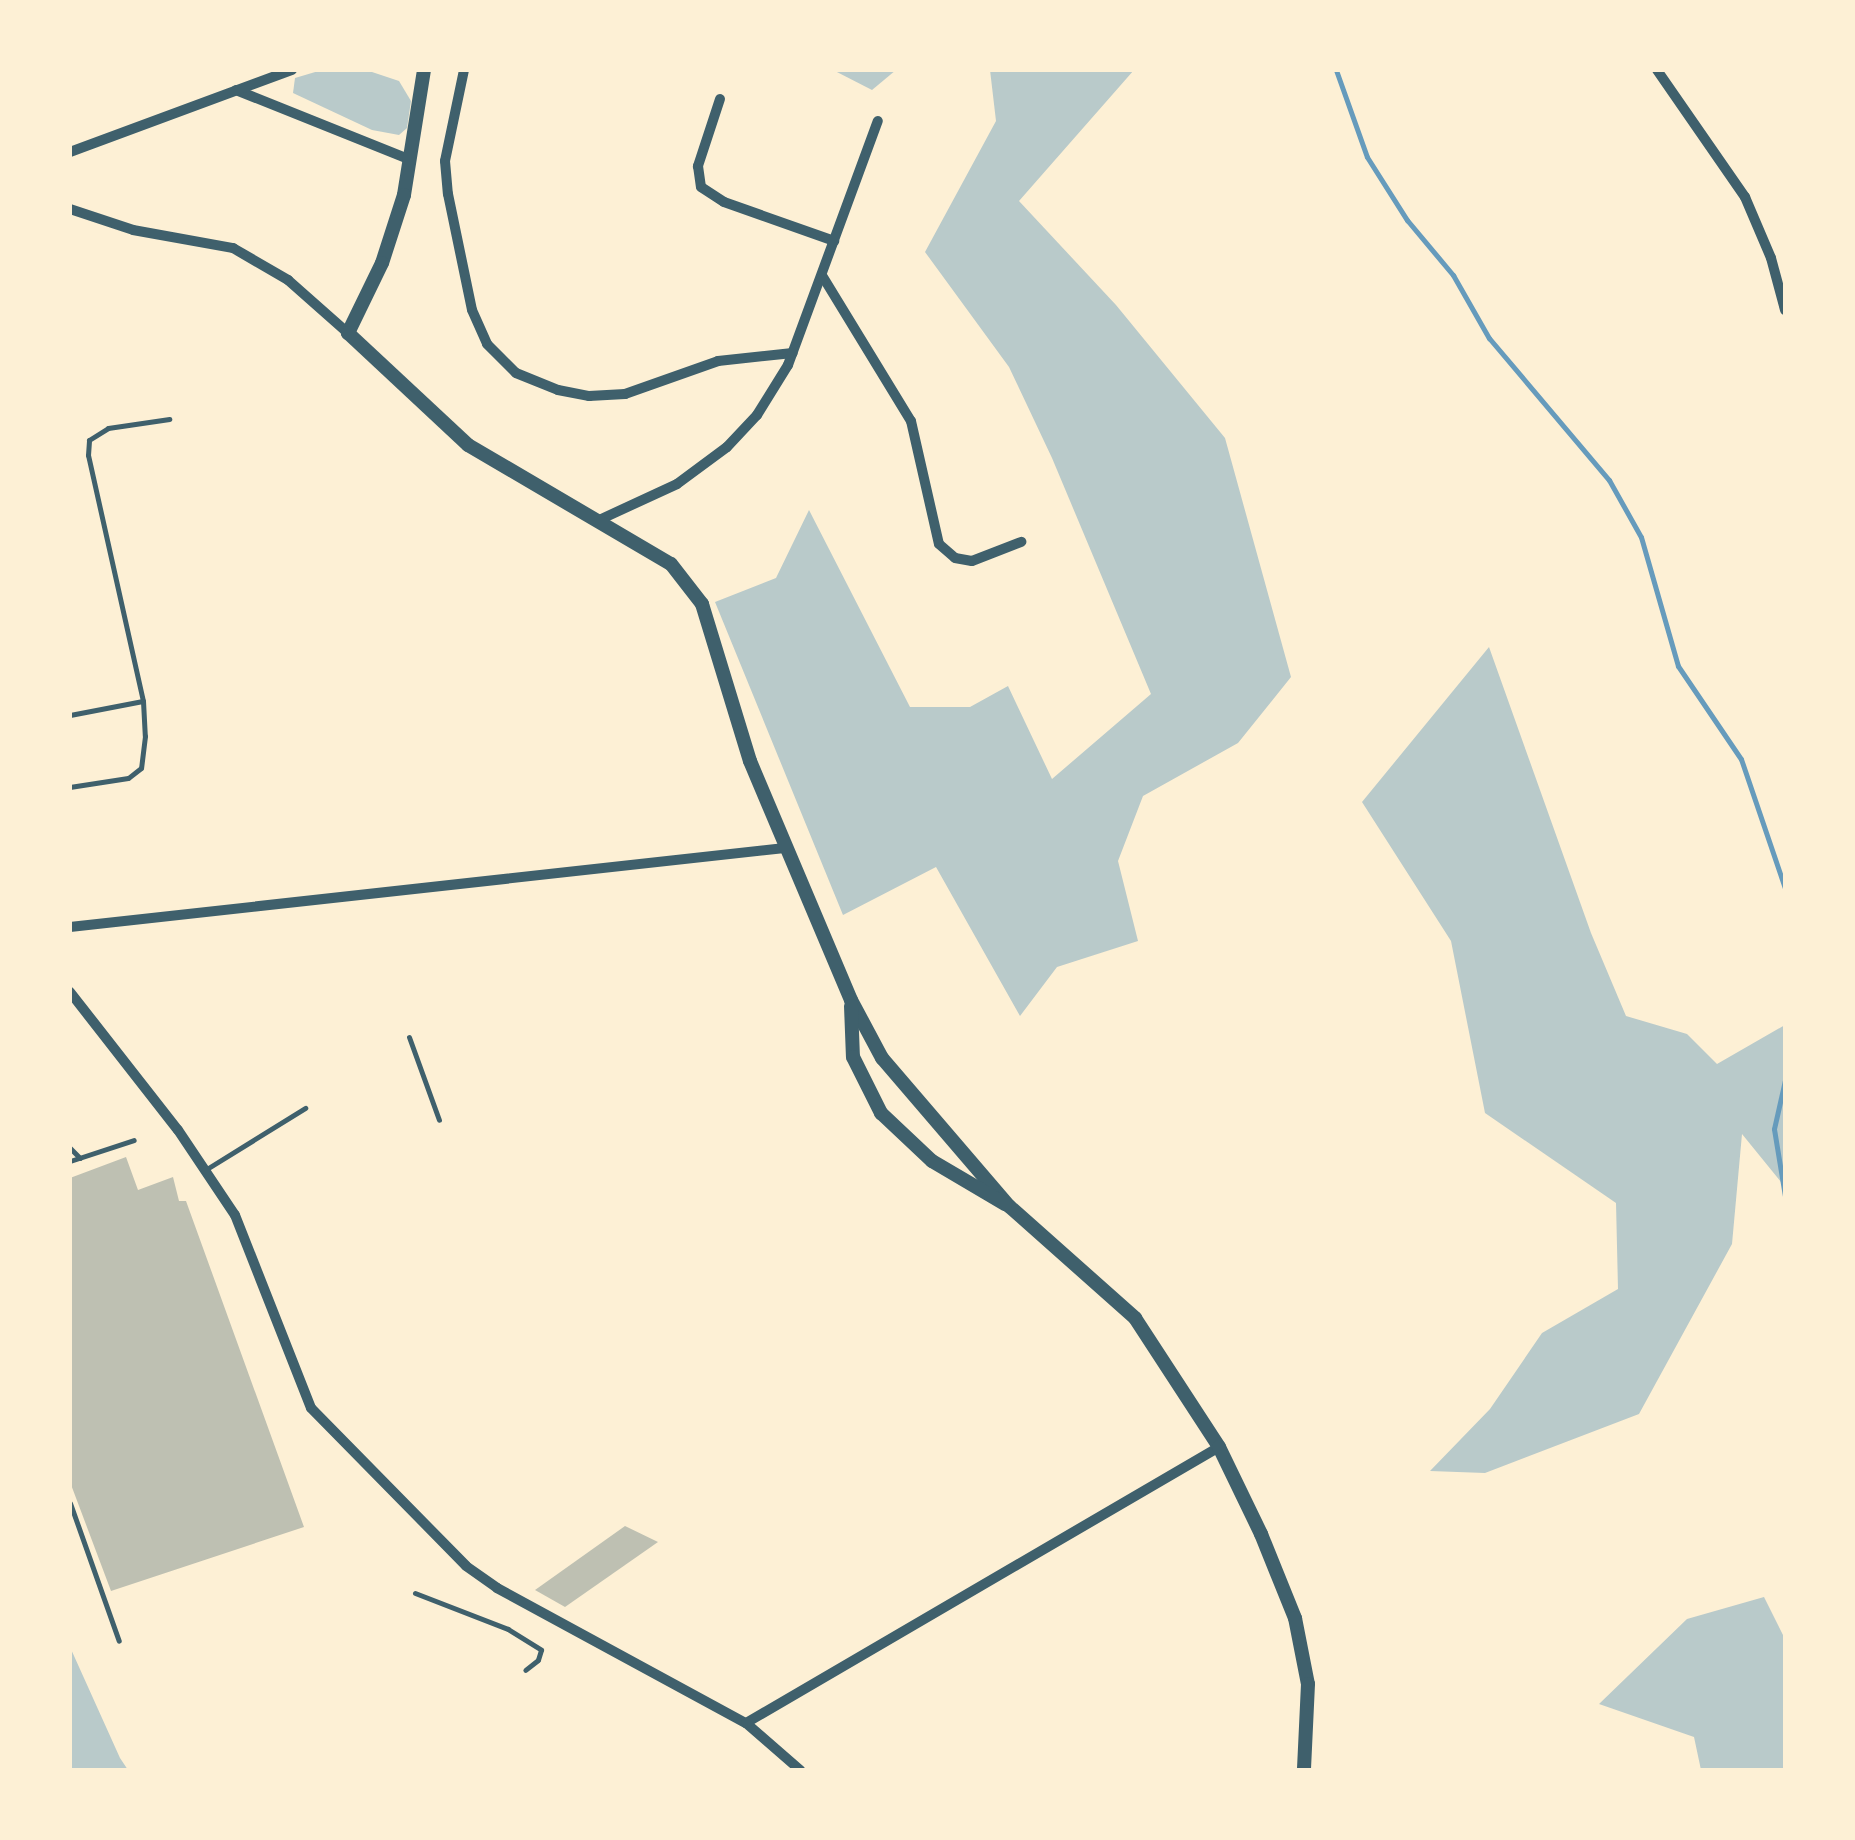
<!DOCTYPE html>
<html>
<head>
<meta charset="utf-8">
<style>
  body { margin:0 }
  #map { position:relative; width:1855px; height:1840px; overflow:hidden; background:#fdf0d5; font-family:"Space Grotesk",sans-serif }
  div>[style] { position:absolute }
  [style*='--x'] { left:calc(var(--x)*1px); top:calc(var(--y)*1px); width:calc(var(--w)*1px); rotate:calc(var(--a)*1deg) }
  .green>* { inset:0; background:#b9caca }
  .stream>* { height:5px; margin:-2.5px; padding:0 2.5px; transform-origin:2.5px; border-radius:2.5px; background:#669bbc }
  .building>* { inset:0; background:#bec0b2 }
  .service>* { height:5px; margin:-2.5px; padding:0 2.5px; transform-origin:2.5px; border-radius:2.5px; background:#3f606c }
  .minor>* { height:10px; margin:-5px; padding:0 5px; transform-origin:5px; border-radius:5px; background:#3f606c }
  .tertiary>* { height:14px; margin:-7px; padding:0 7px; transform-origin:7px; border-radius:7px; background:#3f606c }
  span { translate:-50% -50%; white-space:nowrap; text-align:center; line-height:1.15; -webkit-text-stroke:8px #fdf0d5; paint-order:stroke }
  .frame { position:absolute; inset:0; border:72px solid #fdf0d5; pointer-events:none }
</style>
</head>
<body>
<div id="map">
  <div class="green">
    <i style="clip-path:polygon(322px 70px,366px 70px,399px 81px,411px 101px,407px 128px,399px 135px,372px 130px,293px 93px,295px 78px)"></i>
    <i style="clip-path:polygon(833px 70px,896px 70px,872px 90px)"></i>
    <i style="clip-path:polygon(990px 70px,1134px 70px,1019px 201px,1116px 305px,1225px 438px,1291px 677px,1238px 743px,1143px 796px,1118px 861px,1138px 941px,1057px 967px,1020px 1016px,936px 867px,843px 915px,715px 602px,776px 578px,809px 510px,910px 707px,970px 707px,1008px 686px,1052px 779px,1151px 694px,1052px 458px,1009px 367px,925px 252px,996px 121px)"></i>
    <i style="clip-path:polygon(1489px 647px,1591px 933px,1626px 1016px,1687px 1034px,1717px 1064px,1785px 1025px,1785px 1187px,1742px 1134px,1732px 1244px,1639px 1414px,1485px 1473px,1430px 1471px,1490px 1409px,1542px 1333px,1618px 1289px,1616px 1203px,1485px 1113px,1451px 941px,1362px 802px)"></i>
    <i style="clip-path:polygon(1764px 1597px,1785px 1639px,1785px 1770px,1701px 1770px,1694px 1737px,1599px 1704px,1687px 1619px)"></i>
    <i style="clip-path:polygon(70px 1647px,120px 1758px,128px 1770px,70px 1770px)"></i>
  </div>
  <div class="stream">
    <i style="--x:1336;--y:70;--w:92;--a:70.4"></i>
    <i style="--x:1367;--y:157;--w:75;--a:57.6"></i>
    <i style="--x:1407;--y:220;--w:72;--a:50.1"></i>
    <i style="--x:1453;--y:275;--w:73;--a:60.3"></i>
    <i style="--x:1489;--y:338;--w:186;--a:49.8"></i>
    <i style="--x:1609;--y:480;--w:65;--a:60.7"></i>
    <i style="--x:1641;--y:537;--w:134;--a:74"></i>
    <i style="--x:1678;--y:666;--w:112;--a:55.9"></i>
    <i style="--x:1741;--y:759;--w:136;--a:71.2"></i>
    <i style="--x:1785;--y:1080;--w:50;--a:102.7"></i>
    <i style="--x:1774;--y:1129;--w:68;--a:80.7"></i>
  </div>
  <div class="building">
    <i style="clip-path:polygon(126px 1157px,138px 1190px,173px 1177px,179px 1201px,186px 1201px,304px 1527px,111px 1591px,70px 1482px,70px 1178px)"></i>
    <i style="clip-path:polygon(625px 1526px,658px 1542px,565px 1607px,535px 1590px)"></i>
  </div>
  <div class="service">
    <i style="--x:143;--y:701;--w:252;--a:-102.6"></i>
    <i style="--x:88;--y:455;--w:15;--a:-86"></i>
    <i style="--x:89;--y:440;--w:22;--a:-32"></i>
    <i style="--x:108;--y:428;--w:62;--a:-8.4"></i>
    <i style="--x:70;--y:715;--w:74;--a:-10.9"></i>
    <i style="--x:143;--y:701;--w:35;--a:87"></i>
    <i style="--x:145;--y:736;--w:32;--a:97"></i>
    <i style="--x:141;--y:768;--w:16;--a:142"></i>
    <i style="--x:128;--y:778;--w:59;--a:171.2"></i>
    <i style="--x:409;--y:1037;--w:88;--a:70.1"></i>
    <i style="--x:70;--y:1148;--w:14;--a:45"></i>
    <i style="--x:70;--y:1161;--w:67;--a:-18.2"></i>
    <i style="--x:205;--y:1170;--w:118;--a:-31.8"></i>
    <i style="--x:70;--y:1503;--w:146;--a:70.5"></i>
    <i style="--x:415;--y:1593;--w:100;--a:21.2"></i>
    <i style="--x:508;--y:1629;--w:39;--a:32"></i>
    <i style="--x:541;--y:1650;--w:10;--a:107"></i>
    <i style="--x:538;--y:1660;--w:16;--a:142"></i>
  </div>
  <div class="minor">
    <i style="--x:464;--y:70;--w:93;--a:101.8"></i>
    <i style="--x:445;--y:161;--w:33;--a:85"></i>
    <i style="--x:448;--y:194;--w:118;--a:78.3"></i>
    <i style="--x:472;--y:310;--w:37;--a:66"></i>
    <i style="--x:487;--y:344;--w:41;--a:45"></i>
    <i style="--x:516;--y:373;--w:45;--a:22"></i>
    <i style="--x:558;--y:390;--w:32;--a:11"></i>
    <i style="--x:589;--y:396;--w:36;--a:-3"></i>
    <i style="--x:625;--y:394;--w:99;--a:-19.5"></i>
    <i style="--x:718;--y:361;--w:75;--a:-6.1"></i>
    <i style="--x:1657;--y:70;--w:155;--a:55.3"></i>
    <i style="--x:1745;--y:197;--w:66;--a:66.9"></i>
    <i style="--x:1771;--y:258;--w:54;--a:74.9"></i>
    <i style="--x:236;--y:90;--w:188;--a:21.8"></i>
    <i style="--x:720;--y:99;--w:71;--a:108.2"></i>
    <i style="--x:698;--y:166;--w:21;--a:82"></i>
    <i style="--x:701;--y:187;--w:27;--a:33"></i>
    <i style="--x:724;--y:202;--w:117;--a:19.5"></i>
    <i style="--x:70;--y:152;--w:237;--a:-20.3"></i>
    <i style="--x:70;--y:209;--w:66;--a:18.4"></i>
    <i style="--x:133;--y:230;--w:102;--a:10.2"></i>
    <i style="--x:233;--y:248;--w:64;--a:30.2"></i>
    <i style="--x:288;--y:280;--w:80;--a:41.5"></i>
    <i style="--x:823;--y:277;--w:169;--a:58.6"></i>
    <i style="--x:911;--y:421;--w:126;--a:77.2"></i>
    <i style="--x:939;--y:544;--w:21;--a:41"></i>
    <i style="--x:955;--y:558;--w:17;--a:10"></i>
    <i style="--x:972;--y:561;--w:53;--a:-21.2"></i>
    <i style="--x:597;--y:521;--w:88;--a:-24.8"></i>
    <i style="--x:677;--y:484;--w:62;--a:-36.5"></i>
    <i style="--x:727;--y:447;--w:44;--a:-46.8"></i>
    <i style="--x:757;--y:415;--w:59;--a:-58.2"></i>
    <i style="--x:788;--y:365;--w:260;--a:-69.8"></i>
    <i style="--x:70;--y:927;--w:719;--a:-6.31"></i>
    <i style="--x:70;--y:992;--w:175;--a:52"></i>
    <i style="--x:178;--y:1130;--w:102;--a:56.2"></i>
    <i style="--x:235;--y:1215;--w:207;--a:68.5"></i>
    <i style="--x:311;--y:1408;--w:221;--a:45.5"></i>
    <i style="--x:466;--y:1566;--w:38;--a:35"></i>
    <i style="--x:497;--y:1588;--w:283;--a:28.5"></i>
    <i style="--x:746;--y:1723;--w:72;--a:41"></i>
    <i style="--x:746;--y:1723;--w:548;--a:-30.26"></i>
  </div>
  <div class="tertiary">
    <i style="--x:424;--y:70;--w:127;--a:99.1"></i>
    <i style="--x:404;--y:195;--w:71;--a:107.9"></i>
    <i style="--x:382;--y:263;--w:78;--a:115.9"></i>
    <i style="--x:348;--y:333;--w:164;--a:43"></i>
    <i style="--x:468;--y:445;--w:235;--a:30.4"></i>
    <i style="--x:671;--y:564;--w:51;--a:52.2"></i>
    <i style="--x:702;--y:604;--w:164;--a:73"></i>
    <i style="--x:750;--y:761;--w:259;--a:67.1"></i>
    <i style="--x:851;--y:1000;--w:66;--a:61.9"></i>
    <i style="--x:882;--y:1058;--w:195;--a:49.4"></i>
    <i style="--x:1009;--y:1206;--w:169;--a:41.6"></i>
    <i style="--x:1135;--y:1318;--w:154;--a:56.9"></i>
    <i style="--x:1219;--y:1447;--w:97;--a:64.2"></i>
    <i style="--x:1261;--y:1534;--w:91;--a:68"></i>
    <i style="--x:1295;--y:1618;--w:67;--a:78.9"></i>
    <i style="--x:1308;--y:1684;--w:86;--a:92.7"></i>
    <i style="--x:851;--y:1006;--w:51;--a:87.8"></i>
    <i style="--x:853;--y:1057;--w:63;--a:63.4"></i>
    <i style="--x:881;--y:1113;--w:70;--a:43.3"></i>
    <i style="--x:932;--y:1161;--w:85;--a:30.5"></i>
  </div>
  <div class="frame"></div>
</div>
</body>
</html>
